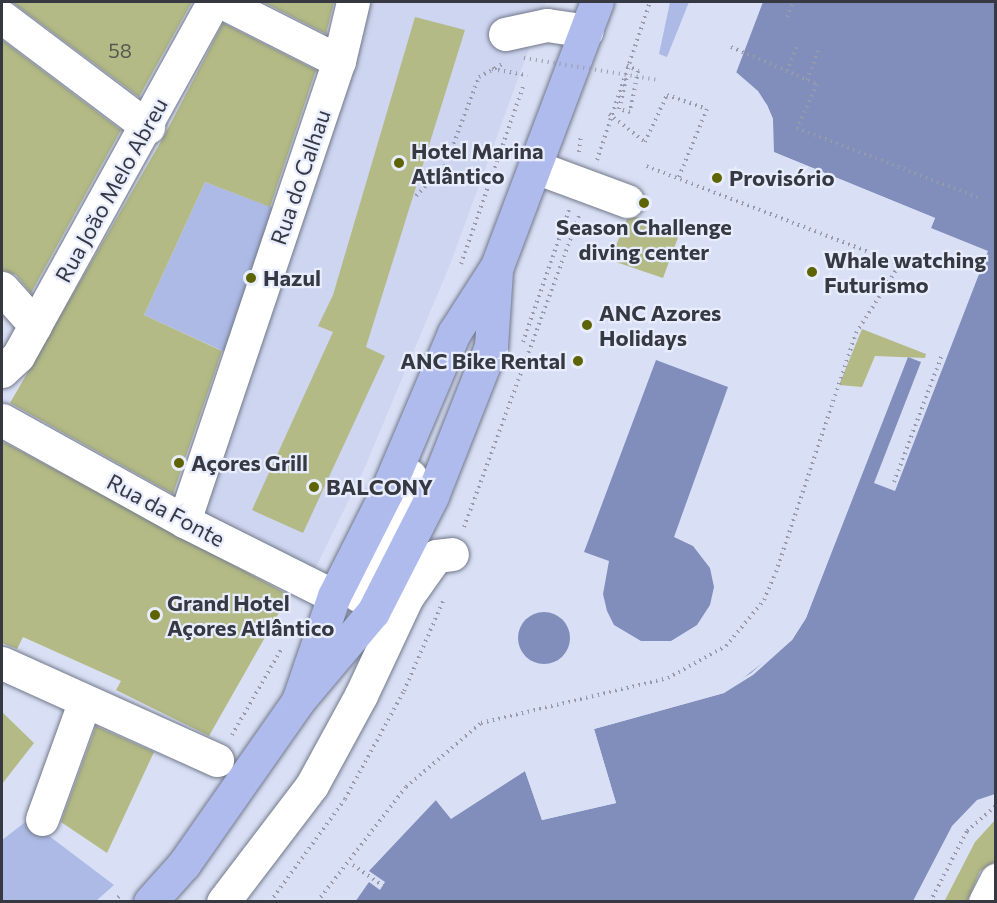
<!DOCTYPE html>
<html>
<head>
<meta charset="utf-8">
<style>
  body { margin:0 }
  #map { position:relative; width:997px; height:903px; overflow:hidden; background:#d9e0f5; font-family:Commissioner,sans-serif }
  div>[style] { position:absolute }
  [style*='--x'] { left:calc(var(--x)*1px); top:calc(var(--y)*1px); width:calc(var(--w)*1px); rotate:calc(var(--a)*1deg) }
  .built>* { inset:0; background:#cdd5f0 }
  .green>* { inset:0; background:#adbae5 }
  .water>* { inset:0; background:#818ebc }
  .round { border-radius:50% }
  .pier>* { inset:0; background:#d9e0f5 }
  .building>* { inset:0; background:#b3ba85 }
  .path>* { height:4px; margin-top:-2px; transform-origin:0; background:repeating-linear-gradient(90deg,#959baa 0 1.5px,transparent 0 6px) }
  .roads { filter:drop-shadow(0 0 2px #72788a) drop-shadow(0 0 2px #72788a) }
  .minor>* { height:33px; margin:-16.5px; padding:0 16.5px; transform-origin:16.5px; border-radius:16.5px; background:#fff }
  .major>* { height:33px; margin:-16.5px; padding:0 16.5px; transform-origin:16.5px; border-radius:16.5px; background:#afbbec }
  .path-bridge>* { height:4px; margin-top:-2px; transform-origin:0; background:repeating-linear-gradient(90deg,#959baa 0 1.5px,transparent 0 6px) }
  .dots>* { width:16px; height:16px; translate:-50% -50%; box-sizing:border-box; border:3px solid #e8edfe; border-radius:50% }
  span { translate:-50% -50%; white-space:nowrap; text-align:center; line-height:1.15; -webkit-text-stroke:4.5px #e8edfe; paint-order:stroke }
  .number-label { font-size:20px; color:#555952 }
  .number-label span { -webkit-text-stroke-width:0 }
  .poi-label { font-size:22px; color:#363941; font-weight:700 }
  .left { translate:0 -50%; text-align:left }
  .right { translate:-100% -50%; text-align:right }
  .street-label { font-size:22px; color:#363941 }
  .frame { position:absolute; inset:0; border:3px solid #363941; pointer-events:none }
</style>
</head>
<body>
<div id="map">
  <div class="built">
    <i style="clip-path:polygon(360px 2px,546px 2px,451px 262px,365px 467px,312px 575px,193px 513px)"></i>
  </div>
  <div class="green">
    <i style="clip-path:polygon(670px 2px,689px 2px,667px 57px,659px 54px)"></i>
    <i style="clip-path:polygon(205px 182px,274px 208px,225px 352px,144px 315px)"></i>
    <i style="clip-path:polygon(28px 820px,114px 885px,96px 901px,2px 901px,2px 840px)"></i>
  </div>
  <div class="water">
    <i style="clip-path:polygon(763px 2px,995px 2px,995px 794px,977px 800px,952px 826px,913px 901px,355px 902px,369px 882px,380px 890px,385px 882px,369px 871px,436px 800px,451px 818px,525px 771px,542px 820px,616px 803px,594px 729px,724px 693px,792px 640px,806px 618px,908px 357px,921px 362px,874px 483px,895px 491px,988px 251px,931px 228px,935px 218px,773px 152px,773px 119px,767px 105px,736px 73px)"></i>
    <i style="clip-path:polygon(656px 360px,728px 387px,674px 537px,693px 546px,710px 568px,714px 587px,710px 605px,697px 625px,671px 641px,641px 641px,614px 625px,607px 611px,603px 594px,609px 561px,584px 552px)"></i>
    <i class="round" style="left:518px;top:612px;width:52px;height:52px"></i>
  </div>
  <div class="pier">
    <i style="clip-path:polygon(760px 2px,736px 72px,758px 91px,767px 105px,773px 119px,774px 152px,935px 218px,931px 228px,932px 220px,771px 154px,770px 120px,764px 107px,733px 73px)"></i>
    <i style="clip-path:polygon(906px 356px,806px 618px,792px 640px,753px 675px,724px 693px,594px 729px,616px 803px,542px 820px,525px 771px,451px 819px,434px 798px,452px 815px,525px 768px,544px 816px,612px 801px,592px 727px,723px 690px,751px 673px,790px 638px,804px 617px)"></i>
  </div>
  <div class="building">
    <i style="clip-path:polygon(12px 2px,192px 2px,139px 97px)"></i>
    <i style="clip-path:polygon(263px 2px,334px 2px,326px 34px)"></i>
    <i style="clip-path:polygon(415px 17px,465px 30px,366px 347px,385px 356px,303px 533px,252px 510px,333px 332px,318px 326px,333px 295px)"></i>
    <i style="clip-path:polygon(223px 23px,316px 70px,270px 207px,205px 182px,144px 315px,222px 351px,173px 494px,10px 403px,163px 138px)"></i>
    <i style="clip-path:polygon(2px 40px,121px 130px,31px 293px,16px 275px,2px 270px)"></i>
    <i style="clip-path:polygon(637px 217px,680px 232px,663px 278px,610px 260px,627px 219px)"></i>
    <i style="clip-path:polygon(862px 329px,926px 354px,925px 358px,875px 356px,862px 387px,839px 385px)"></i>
    <i style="clip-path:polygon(2px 441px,289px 595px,209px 736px,116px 690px,121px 681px,23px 637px,17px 649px,2px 643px)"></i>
    <i style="clip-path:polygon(2px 712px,34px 743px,2px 784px)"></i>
    <i style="clip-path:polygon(96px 726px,154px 752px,107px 853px,61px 822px)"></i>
    <i style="clip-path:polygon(996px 819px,996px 861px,980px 871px,967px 902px,944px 902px,975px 842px)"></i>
  </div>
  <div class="path">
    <i style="--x:787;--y:17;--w:16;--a:-68"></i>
    <i style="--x:731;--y:47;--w:94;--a:23.3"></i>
    <i style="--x:817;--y:84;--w:48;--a:114.4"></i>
    <i style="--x:797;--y:128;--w:193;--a:21"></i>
    <i style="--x:627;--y:65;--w:13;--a:29"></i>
    <i style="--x:638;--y:71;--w:42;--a:101"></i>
    <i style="--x:630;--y:112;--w:11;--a:-165"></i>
    <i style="--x:619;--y:109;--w:36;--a:-76"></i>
    <i style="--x:492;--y:69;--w:36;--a:10"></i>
    <i style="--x:787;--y:71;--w:26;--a:-69"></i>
    <i style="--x:807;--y:80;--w:31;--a:-69"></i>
    <i style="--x:609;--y:114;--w:46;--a:37.9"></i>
    <i style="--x:645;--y:142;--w:52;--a:-64.9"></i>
    <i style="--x:667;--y:95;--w:42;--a:19.3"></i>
    <i style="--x:707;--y:109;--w:76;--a:112.5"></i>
    <i style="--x:579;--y:152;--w:16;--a:-83"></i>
    <i style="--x:597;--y:160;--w:167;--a:-71.5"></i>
    <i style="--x:416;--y:196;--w:42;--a:-46"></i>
    <i style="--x:445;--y:166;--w:95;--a:-69.1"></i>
    <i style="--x:479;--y:77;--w:26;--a:-29"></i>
    <i style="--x:461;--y:264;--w:191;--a:-70.7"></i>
    <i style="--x:523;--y:342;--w:140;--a:-70.8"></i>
    <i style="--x:894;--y:482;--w:136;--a:-69.3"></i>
    <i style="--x:464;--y:527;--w:332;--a:-69.7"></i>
    <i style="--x:232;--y:735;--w:100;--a:-60.1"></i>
    <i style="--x:353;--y:865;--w:37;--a:35"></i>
    <i style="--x:114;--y:902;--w:11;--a:-49"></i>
    <i style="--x:270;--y:902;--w:127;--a:-53.9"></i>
    <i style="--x:345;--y:799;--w:123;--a:-61.4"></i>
    <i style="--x:404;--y:691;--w:100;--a:-66.5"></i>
    <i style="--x:317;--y:902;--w:145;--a:-52.3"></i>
    <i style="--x:406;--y:787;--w:99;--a:-40.5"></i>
    <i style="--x:481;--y:723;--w:192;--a:-13.5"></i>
    <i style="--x:668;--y:678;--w:66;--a:-28.9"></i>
    <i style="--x:726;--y:646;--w:60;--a:-50.4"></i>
    <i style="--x:764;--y:600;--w:30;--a:-67"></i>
    <i style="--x:776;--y:572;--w:252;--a:-71.5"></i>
    <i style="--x:856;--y:333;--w:82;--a:-57.5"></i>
    <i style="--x:900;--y:264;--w:275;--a:-158.9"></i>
    <i style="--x:930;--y:902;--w:80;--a:-62.5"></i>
    <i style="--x:967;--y:831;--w:38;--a:-41"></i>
  </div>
  <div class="roads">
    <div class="minor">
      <i style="--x:222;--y:2;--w:131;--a:26.8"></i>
      <i style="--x:2;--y:17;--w:183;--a:37"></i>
      <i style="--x:505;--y:34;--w:43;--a:-12.1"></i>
      <i style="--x:547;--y:25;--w:40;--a:8.5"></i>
      <i style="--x:538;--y:168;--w:95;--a:20.3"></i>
      <i style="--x:2;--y:288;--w:50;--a:48.3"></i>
      <i style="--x:2;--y:371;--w:22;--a:-43"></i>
      <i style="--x:18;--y:356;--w:35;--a:-61"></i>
      <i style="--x:35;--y:325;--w:369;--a:-61.1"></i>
      <i style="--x:2;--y:420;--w:208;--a:29"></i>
      <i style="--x:184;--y:521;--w:168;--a:26.6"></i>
      <i style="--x:184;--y:521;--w:485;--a:-71.4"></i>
      <i style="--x:339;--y:61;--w:61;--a:-76.7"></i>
      <i style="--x:358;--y:595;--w:130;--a:-66.4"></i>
      <i style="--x:2;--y:663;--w:236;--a:24.3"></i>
      <i style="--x:42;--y:819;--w:123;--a:-70.1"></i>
      <i style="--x:223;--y:902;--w:147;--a:-52.7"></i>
      <i style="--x:312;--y:785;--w:102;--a:-61.4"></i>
      <i style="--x:361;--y:695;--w:108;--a:-64.9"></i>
      <i style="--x:407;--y:597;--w:50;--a:-54.7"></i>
      <i style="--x:436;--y:556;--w:16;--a:-7"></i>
      <i style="--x:985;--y:902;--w:25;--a:-63"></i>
    </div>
    <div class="major">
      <i style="--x:298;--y:701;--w:111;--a:-71.1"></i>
      <i style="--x:334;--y:596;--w:115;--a:-63.2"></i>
      <i style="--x:386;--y:493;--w:174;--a:-67"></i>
      <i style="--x:454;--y:333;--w:80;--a:-57.3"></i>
      <i style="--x:497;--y:266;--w:282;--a:-69.3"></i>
      <i style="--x:150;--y:902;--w:51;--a:-48.2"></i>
      <i style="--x:184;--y:864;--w:199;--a:-55"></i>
      <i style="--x:298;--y:701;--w:116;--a:-49.9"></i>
      <i style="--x:373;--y:612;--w:130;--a:-63"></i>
      <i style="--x:432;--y:496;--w:161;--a:-68.5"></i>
      <i style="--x:491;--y:346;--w:76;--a:-86.2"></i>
    </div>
  </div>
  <div class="path-bridge">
    <i style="--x:524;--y:58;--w:136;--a:9.3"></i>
  </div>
  <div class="dots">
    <i style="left:399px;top:163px;background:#5e6401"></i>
    <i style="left:717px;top:178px;background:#5e6401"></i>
    <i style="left:644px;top:203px;background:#5e6401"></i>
    <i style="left:812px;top:272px;background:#5e6401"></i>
    <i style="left:251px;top:278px;background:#5e6401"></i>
    <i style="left:587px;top:325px;background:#5e6401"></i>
    <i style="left:578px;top:361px;background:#5e6401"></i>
    <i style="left:179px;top:463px;background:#5e6401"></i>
    <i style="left:314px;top:487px;background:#5e6401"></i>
    <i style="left:155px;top:615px;background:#5e6401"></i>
  </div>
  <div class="number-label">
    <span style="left:120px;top:50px">58</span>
  </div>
  <div class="poi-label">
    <span class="left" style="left:411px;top:163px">Hotel Marina<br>Atlântico</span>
    <span class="left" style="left:729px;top:178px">Provisório</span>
    <span style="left:644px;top:239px">Season Challenge<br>diving center</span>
    <span class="left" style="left:824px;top:272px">Whale watching<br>Futurismo</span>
    <span class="left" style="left:263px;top:278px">Hazul</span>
    <span class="left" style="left:599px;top:325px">ANC Azores<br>Holidays</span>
    <span class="right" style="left:566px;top:361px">ANC Bike Rental</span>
    <span class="left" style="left:191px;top:463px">Açores Grill</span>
    <span class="left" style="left:326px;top:487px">BALCONY</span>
    <span class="left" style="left:167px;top:615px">Grand Hotel<br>Açores Atlântico</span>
  </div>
  <div class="street-label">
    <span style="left:300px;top:177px;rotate:-71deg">Rua do Calhau</span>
    <span style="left:111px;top:190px;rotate:-61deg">Rua João Melo Abreu</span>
    <span style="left:166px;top:510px;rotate:28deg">Rua da Fonte</span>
  </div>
  <div class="frame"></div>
</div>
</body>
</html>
